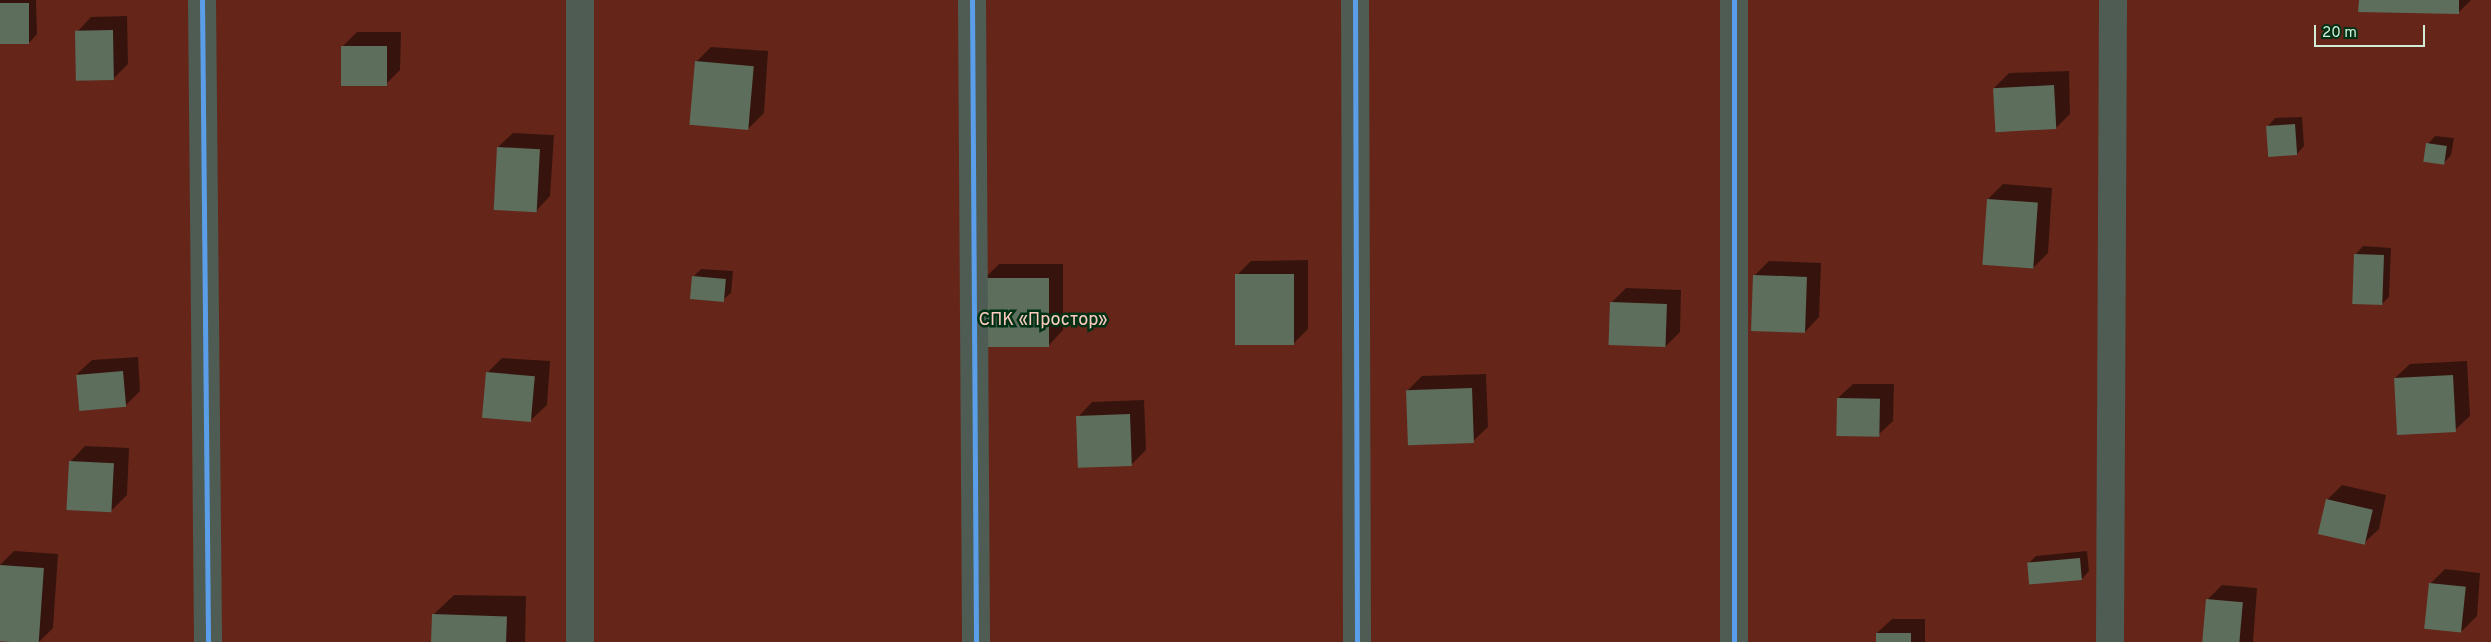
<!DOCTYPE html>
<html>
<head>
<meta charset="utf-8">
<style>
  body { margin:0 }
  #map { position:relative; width:2491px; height:642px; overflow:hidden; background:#183021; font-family:Overpass,sans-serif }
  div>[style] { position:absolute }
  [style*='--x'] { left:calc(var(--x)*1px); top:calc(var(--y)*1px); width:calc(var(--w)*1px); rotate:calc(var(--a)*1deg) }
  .green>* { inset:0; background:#652619; transform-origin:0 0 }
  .shadow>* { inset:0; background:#0007 }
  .building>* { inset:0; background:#5d6e5c; transform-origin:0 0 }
  .minor>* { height:28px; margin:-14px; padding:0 14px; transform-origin:14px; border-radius:14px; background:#4f5c53 }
  .cycleway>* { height:5px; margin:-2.5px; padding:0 2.5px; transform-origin:2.5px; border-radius:2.5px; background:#5a9eea }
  span { translate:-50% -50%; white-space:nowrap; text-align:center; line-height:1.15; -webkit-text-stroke:5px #013115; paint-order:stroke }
  .park-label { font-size:18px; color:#ffccc2 }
  .scale { position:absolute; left:2314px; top:25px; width:111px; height:22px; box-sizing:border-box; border:2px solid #d0eed7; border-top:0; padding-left:6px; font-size:15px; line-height:18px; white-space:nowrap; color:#d0eed7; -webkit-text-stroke:4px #013115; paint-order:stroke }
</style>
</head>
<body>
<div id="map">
  <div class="green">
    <i style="left:0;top:0;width:2491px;height:642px"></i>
  </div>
  <div class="shadow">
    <i style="clip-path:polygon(0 0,36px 0,37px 34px,30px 42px,0 42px)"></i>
    <i style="clip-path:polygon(2360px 0,2471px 0,2458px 13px)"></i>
    <i style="clip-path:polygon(127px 16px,128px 64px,114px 78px,77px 32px,91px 17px)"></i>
    <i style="clip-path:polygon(357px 32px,401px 32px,400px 70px,385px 85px,342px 47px)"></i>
    <i style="clip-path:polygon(711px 47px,768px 51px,764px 113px,749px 128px,696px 62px)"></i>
    <i style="clip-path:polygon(2069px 71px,2070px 114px,2056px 128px,1994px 88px,2009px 73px)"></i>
    <i style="clip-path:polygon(2302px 117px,2304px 146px,2297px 154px,2268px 126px,2275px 118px)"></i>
    <i style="clip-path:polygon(513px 133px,554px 135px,550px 196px,536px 211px,498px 147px)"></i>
    <i style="clip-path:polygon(2435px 136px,2454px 138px,2451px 155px,2444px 163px,2428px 144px)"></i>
    <i style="clip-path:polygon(2003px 184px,2052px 188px,2048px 253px,2033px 268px,1988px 199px)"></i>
    <i style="clip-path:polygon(2363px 246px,2391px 248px,2389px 297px,2381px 305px,2354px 303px,2356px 254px)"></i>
    <i style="clip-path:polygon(1308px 260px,1308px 329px,1293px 344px,1237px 275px,1251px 261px)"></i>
    <i style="clip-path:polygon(1769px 261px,1821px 263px,1819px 317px,1805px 332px,1754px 276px)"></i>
    <i style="clip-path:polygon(999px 264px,1063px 264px,1063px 330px,1049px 345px,985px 278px)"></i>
    <i style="clip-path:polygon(701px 269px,733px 271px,731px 293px,723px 300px,693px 277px)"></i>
    <i style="clip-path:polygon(1626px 288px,1681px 290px,1680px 332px,1665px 347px,1611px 303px)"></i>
    <i style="clip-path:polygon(138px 357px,140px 391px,125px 406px,77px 374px,92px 360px)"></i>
    <i style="clip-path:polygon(502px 358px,550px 361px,547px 405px,532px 419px,487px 373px)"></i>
    <i style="clip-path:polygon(2467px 361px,2470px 416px,2455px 430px,2395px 378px,2410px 364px)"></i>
    <i style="clip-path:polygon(1486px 374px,1488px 427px,1473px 441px,1407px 391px,1422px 376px)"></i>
    <i style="clip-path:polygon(1853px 384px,1894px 384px,1893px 421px,1878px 435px,1838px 398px)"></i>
    <i style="clip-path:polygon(1144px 400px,1146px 450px,1132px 464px,1078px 417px,1092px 402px)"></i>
    <i style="clip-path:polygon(85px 446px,129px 448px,127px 495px,112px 510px,68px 508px,71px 461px)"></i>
    <i style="clip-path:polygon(2342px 485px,2386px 495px,2379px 529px,2364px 543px,2327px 500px)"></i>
    <i style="clip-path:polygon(14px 551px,58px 554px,53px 628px,39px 642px,0 640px,0 565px)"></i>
    <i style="clip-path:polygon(2087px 551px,2089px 571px,2082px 579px,2028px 564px,2036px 556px)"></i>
    <i style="clip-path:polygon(2445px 569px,2480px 573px,2477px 616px,2462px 631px,2430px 584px)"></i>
    <i style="clip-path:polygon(2222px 585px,2257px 588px,2253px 642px,2204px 642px,2207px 600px)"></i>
    <i style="clip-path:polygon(454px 595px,526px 596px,525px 642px,433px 642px,433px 615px)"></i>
    <i style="clip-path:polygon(1892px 619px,1925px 619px,1925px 642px,1877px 642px,1877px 633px)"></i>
  </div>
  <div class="building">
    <i style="clip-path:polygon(2359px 0,2459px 0,2459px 14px,2358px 12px)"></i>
    <i style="left:0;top:3px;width:29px;height:41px"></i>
    <i style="left:113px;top:30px;width:50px;height:38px;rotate:89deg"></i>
    <i style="left:341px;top:46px;width:46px;height:40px"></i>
    <i style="left:695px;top:61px;width:59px;height:64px;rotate:5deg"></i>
    <i style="left:2054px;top:85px;width:44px;height:61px;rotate:87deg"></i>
    <i style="left:2295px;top:124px;width:31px;height:29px;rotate:86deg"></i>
    <i style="left:2426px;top:143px;width:21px;height:19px;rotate:8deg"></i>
    <i style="left:497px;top:147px;width:43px;height:63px;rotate:3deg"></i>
    <i style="left:1987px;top:199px;width:51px;height:66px;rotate:4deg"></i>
    <i style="left:2354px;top:254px;width:30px;height:50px;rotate:2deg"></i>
    <i style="left:1294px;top:274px;width:71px;height:59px;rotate:90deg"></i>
    <i style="left:1753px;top:275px;width:54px;height:56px;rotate:2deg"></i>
    <i style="left:692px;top:276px;width:34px;height:23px;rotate:5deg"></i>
    <i style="left:983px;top:278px;width:66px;height:69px"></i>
    <i style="left:1610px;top:302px;width:57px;height:43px;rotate:2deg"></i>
    <i style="left:123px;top:371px;width:36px;height:47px;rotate:85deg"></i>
    <i style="left:486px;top:372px;width:49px;height:46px;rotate:5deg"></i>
    <i style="left:2453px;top:375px;width:57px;height:59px;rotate:87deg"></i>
    <i style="left:1472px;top:388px;width:55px;height:66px;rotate:88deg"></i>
    <i style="left:1837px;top:398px;width:43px;height:38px;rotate:1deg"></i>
    <i style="left:1130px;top:414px;width:52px;height:54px;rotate:88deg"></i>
    <i style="left:69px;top:461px;width:45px;height:49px;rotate:3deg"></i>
    <i style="left:2326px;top:499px;width:48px;height:36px;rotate:13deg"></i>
    <i style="left:2080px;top:558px;width:22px;height:53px;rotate:85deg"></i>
    <i style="left:0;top:565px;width:44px;height:76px;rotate:4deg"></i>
    <i style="left:2429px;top:583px;width:37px;height:46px;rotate:6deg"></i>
    <i style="left:2206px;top:599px;width:37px;height:43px;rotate:5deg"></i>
    <i style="left:432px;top:614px;width:75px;height:28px;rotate:2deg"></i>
    <i style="left:1876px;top:633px;width:35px;height:9px"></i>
  </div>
  <div class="minor">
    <i style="--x:202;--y:0;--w:642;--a:89.46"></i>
    <i style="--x:580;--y:0;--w:642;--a:90"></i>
    <i style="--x:972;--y:0;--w:642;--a:89.64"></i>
    <i style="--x:1355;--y:0;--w:642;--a:89.82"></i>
    <i style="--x:1734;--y:0;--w:642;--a:90"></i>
    <i style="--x:2110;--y:642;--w:642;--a:-89.73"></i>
  </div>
  <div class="cycleway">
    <i style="--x:202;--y:0;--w:642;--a:89.46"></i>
    <i style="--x:972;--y:0;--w:642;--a:89.64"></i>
    <i style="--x:1355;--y:0;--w:642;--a:89.82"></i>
    <i style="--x:1734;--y:0;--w:642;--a:90"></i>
  </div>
  <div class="park-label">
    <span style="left:1043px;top:321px">СПК «Простор»</span>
  </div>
  <div class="scale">20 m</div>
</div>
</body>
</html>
